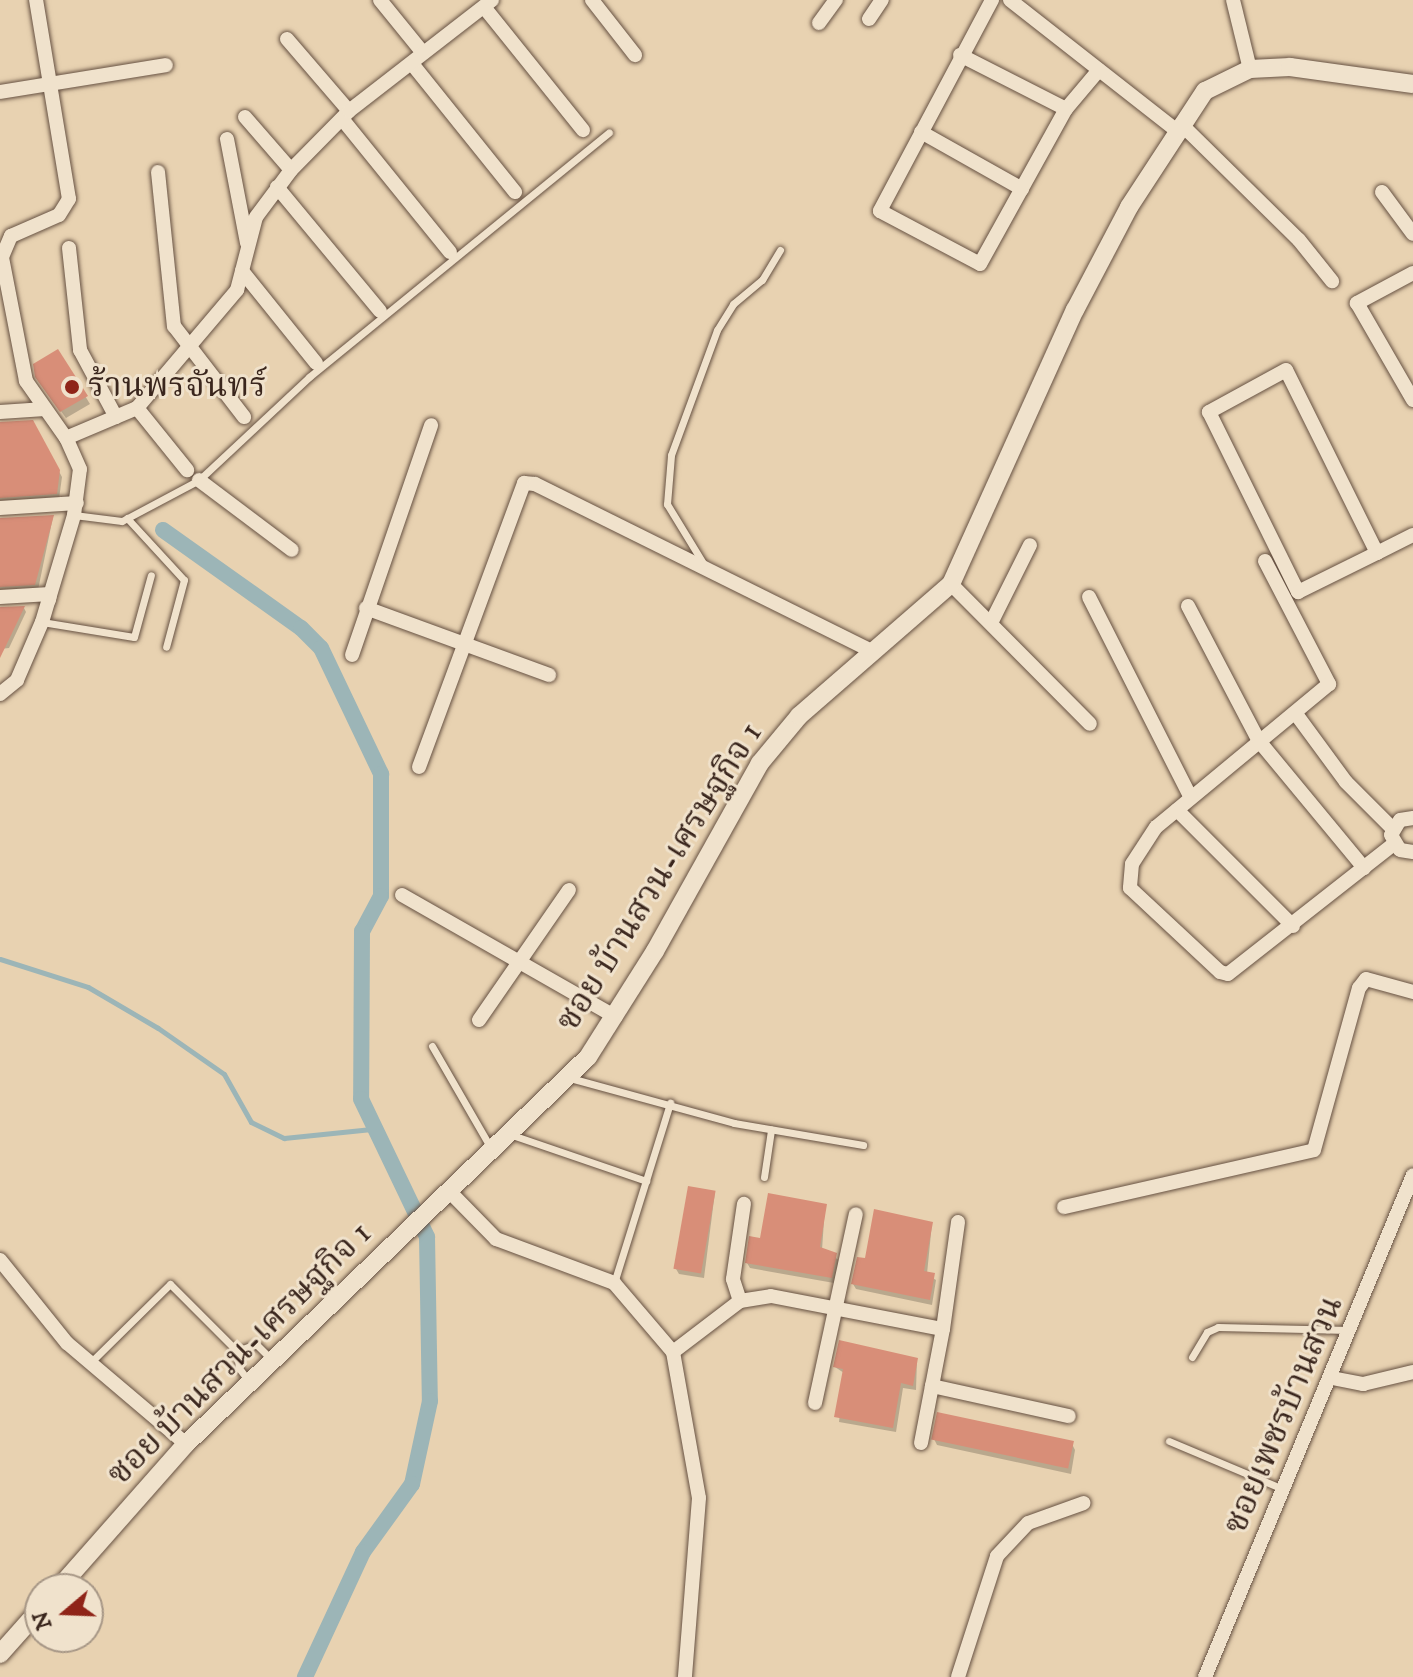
<!DOCTYPE html>
<html>
<head>
<meta charset="utf-8">
<style>
  body { margin:0 }
  #map { position:relative; width:1413px; height:1677px; overflow:hidden; background:#e8d2b1; font-family:"IM FELL DW Pica","Noto Serif Thai",serif }
  div>[style] { position:absolute }
  [style*='--x'] { left:calc(var(--x)*1px); top:calc(var(--y)*1px); width:calc(var(--w)*1px); rotate:calc(var(--a)*1deg) }
  .shadow>* { inset:0; background:#0003 }
  .stream>* { height:5px; margin:-2.5px; padding:0 2.5px; transform-origin:2.5px; border-radius:2.5px; background:#9cb5b7 }
  .canal>* { height:16px; margin:-8px; padding:0 8px; transform-origin:8px; border-radius:8px; background:#9cb5b7 }
  .building>* { inset:0; background:#d88e78; transform-origin:0 0 }
  .roads { filter:drop-shadow(0 0 2px #665142) drop-shadow(0 0 2px #665142) }
  .service>* { height:7px; margin:-3.5px; padding:0 3.5px; transform-origin:3.5px; border-radius:3.5px; background:#f0e2cc }
  .minor>* { height:14px; margin:-7px; padding:0 7px; transform-origin:7px; border-radius:7px; background:#f0e2cc }
  .tertiary>* { height:18px; margin:-9px; padding:0 9px; transform-origin:9px; border-radius:9px; background:#f0e2cc }
  .dots>* { width:22px; height:22px; translate:-50% -50%; box-sizing:border-box; border:4px solid #f0e2cc; border-radius:50% }
  span { translate:-50% -50%; white-space:nowrap; text-align:center; line-height:1.15; -webkit-text-stroke:6px #f0e2cc; paint-order:stroke }
  .poi-label { font-size:34px; color:#3a261d }
  .left { translate:0 -50%; text-align:left }
  .street-label { font-size:34px; color:#3a261d }
  .north { position:absolute; left:24px; top:1573px; width:80px; height:80px; box-sizing:border-box; background:#f0e2cc; border:2px solid #a79786; border-radius:50%; rotate:251deg; font-size:22px; font-weight:700; line-height:32px; text-align:center; color:#3a261d }
  .north::after { content:''; display:block; margin:auto; width:28px; height:36px; background:#8f2418; clip-path:polygon(50% 0,100% 100%,50% 72%,0 100%) }
</style>
</head>
<body>
<div id="map">
  <div class="shadow">
    <i style="clip-path:polygon(58px 352px,90px 404px,66px 418px,42px 385px)"></i>
    <i style="clip-path:polygon(32px 422px,62px 477px,59px 499px,0 505px,0 424px)"></i>
    <i style="clip-path:polygon(53px 517px,38px 590px,0 593px,0 520px)"></i>
    <i style="clip-path:polygon(0 608px,24px 608px,26px 612px,9px 648px,0 649px)"></i>
    <i style="clip-path:polygon(715px 1192px,704px 1278px,679px 1274px,676px 1269px)"></i>
    <i style="clip-path:polygon(825px 1206px,822px 1250px,839px 1260px,834px 1283px,750px 1268px,747px 1263px,762px 1240px)"></i>
    <i style="clip-path:polygon(932px 1223px,927px 1274px,936px 1280px,932px 1305px,856px 1289px,853px 1284px,867px 1261px)"></i>
    <i style="clip-path:polygon(917px 1360px,916px 1390px,903px 1388px,896px 1432px,839px 1422px,844px 1373px,835px 1367px)"></i>
    <i style="clip-path:polygon(934px 1439px,1072px 1444px,1075px 1450px,1071px 1474px,937px 1445px)"></i>
  </div>
  <div class="stream">
    <i style="--x:0;--y:959;--w:92;--a:17.7"></i>
    <i style="--x:88;--y:987;--w:81;--a:30.4"></i>
    <i style="--x:158;--y:1028;--w:80;--a:34.9"></i>
    <i style="--x:224;--y:1074;--w:55;--a:60.6"></i>
    <i style="--x:251;--y:1122;--w:37;--a:26"></i>
    <i style="--x:284;--y:1138;--w:88;--a:-5.8"></i>
  </div>
  <div class="canal">
    <i style="--x:163;--y:530;--w:169;--a:35.4"></i>
    <i style="--x:301;--y:628;--w:28;--a:45"></i>
    <i style="--x:321;--y:648;--w:140;--a:64.5"></i>
    <i style="--x:381;--y:774;--w:122;--a:90"></i>
    <i style="--x:381;--y:896;--w:40;--a:118"></i>
    <i style="--x:362;--y:931;--w:168;--a:90.3"></i>
    <i style="--x:361;--y:1099;--w:153;--a:64.4"></i>
    <i style="--x:427;--y:1237;--w:164;--a:89"></i>
    <i style="--x:430;--y:1401;--w:85;--a:102.2"></i>
    <i style="--x:412;--y:1484;--w:84;--a:125.8"></i>
    <i style="--x:363;--y:1552;--w:138;--a:114.9"></i>
  </div>
  <div class="building">
    <i style="clip-path:polygon(58px 349px,88px 396px,60px 412px,35px 377px,33px 364px)"></i>
    <i style="clip-path:polygon(33px 420px,60px 470px,57px 494px,0 498px,0 422px)"></i>
    <i style="clip-path:polygon(54px 515px,35px 585px,0 587px,0 518px)"></i>
    <i style="clip-path:polygon(25px 606px,0 658px,0 607px)"></i>
    <i style="left:688px;top:1186px;width:28px;height:84px;rotate:10deg"></i>
    <i style="clip-path:polygon(768px 1193px,827px 1204px,820px 1247px,837px 1253px,832px 1278px,745px 1263px,749px 1236px,760px 1238px)"></i>
    <i style="clip-path:polygon(874px 1209px,933px 1222px,924px 1271px,935px 1273px,930px 1300px,851px 1284px,857px 1257px,865px 1258px)"></i>
    <i style="clip-path:polygon(839px 1340px,918px 1358px,913px 1386px,901px 1383px,893px 1428px,834px 1417px,843px 1369px,833px 1367px)"></i>
    <i style="left:937px;top:1412px;width:140px;height:28px;rotate:12deg"></i>
  </div>
  <div class="roads">
    <div class="service">
      <i style="--x:74;--y:515;--w:48;--a:7.1"></i>
      <i style="--x:122;--y:521;--w:87;--a:-28"></i>
      <i style="--x:199;--y:480;--w:151;--a:-43.1"></i>
      <i style="--x:309;--y:377;--w:387;--a:-39.2"></i>
      <i style="--x:127;--y:518;--w:84;--a:47.4"></i>
      <i style="--x:184;--y:580;--w:69;--a:105"></i>
      <i style="--x:703;--y:563;--w:69;--a:-121.4"></i>
      <i style="--x:667;--y:504;--w:49;--a:-85.3"></i>
      <i style="--x:671;--y:455;--w:133;--a:-69.8"></i>
      <i style="--x:717;--y:330;--w:31;--a:-58"></i>
      <i style="--x:733;--y:304;--w:38;--a:-40"></i>
      <i style="--x:762;--y:280;--w:35;--a:-59"></i>
      <i style="--x:42;--y:622;--w:93;--a:9.3"></i>
      <i style="--x:134;--y:637;--w:64;--a:-74.7"></i>
      <i style="--x:432;--y:1046;--w:118;--a:60"></i>
      <i style="--x:570;--y:1078;--w:170;--a:15.3"></i>
      <i style="--x:734;--y:1123;--w:131;--a:9.7"></i>
      <i style="--x:512;--y:1135;--w:142;--a:18.9"></i>
      <i style="--x:764;--y:1177;--w:48;--a:-81.5"></i>
      <i style="--x:614;--y:1283;--w:189;--a:-72.7"></i>
      <i style="--x:1192;--y:1357;--w:29;--a:-59"></i>
      <i style="--x:1207;--y:1332;--w:12;--a:-24"></i>
      <i style="--x:1218;--y:1327;--w:132;--a:1.3"></i>
      <i style="--x:91;--y:1362;--w:111;--a:-44.6"></i>
      <i style="--x:170;--y:1284;--w:95;--a:45"></i>
      <i style="--x:248;--y:1380;--w:15;--a:-127"></i>
      <i style="--x:239;--y:1368;--w:17;--a:-97"></i>
      <i style="--x:237;--y:1351;--w:20;--a:-20"></i>
      <i style="--x:256;--y:1344;--w:23;--a:45"></i>
      <i style="--x:1169;--y:1441;--w:124;--a:22.8"></i>
    </div>
    <div class="minor">
      <i style="--x:380;--y:0;--w:68;--a:50.9"></i>
      <i style="--x:592;--y:0;--w:70;--a:52"></i>
      <i style="--x:992;--y:0;--w:239;--a:118"></i>
      <i style="--x:880;--y:211;--w:113;--a:27.9"></i>
      <i style="--x:980;--y:264;--w:177;--a:-61"></i>
      <i style="--x:1066;--y:109;--w:51;--a:-49.8"></i>
      <i style="--x:1010;--y:0;--w:212;--a:38.1"></i>
      <i style="--x:1233;--y:0;--w:71;--a:76.2"></i>
      <i style="--x:484;--y:7;--w:158;--a:51.2"></i>
      <i style="--x:869;--y:19;--w:23;--a:-56"></i>
      <i style="--x:819;--y:23;--w:29;--a:-54"></i>
      <i style="--x:287;--y:39;--w:95;--a:49.3"></i>
      <i style="--x:960;--y:55;--w:119;--a:27"></i>
      <i style="--x:413;--y:65;--w:163;--a:51.2"></i>
      <i style="--x:0;--y:92;--w:168;--a:-9.2"></i>
      <i style="--x:245;--y:117;--w:70;--a:49"></i>
      <i style="--x:343;--y:120;--w:170;--a:51"></i>
      <i style="--x:1181;--y:124;--w:165;--a:44.5"></i>
      <i style="--x:1299;--y:240;--w:53;--a:51.2"></i>
      <i style="--x:921;--y:132;--w:116;--a:29.4"></i>
      <i style="--x:227;--y:139;--w:106;--a:79.1"></i>
      <i style="--x:158;--y:172;--w:155;--a:84.1"></i>
      <i style="--x:174;--y:326;--w:115;--a:52.4"></i>
      <i style="--x:277;--y:187;--w:161;--a:50.3"></i>
      <i style="--x:1382;--y:192;--w:52;--a:53.6"></i>
      <i style="--x:69;--y:248;--w:103;--a:83.8"></i>
      <i style="--x:80;--y:350;--w:76;--a:61.8"></i>
      <i style="--x:242;--y:271;--w:118;--a:51.2"></i>
      <i style="--x:1413;--y:273;--w:64;--a:151.8"></i>
      <i style="--x:1357;--y:303;--w:112;--a:60"></i>
      <i style="--x:137;--y:408;--w:80;--a:51.1"></i>
      <i style="--x:0;--y:412;--w:45;--a:-3.8"></i>
      <i style="--x:66;--y:438;--w:77;--a:-22.9"></i>
      <i style="--x:137;--y:408;--w:155;--a:-49.7"></i>
      <i style="--x:237;--y:290;--w:75;--a:-75.4"></i>
      <i style="--x:256;--y:217;--w:59;--a:-53.3"></i>
      <i style="--x:291;--y:170;--w:83;--a:-45.5"></i>
      <i style="--x:349;--y:111;--w:181;--a:-37.8"></i>
      <i style="--x:199;--y:480;--w:116;--a:37"></i>
      <i style="--x:0;--y:508;--w:77;--a:-3.7"></i>
      <i style="--x:1377;--y:553;--w:204;--a:-116.4"></i>
      <i style="--x:1286;--y:370;--w:88;--a:151.4"></i>
      <i style="--x:1209;--y:412;--w:201;--a:63.7"></i>
      <i style="--x:1298;--y:592;--w:88;--a:-26.3"></i>
      <i style="--x:1377;--y:553;--w:40;--a:-26.6"></i>
      <i style="--x:1265;--y:561;--w:139;--a:62.5"></i>
      <i style="--x:1329;--y:684;--w:224;--a:140.4"></i>
      <i style="--x:1156;--y:827;--w:44;--a:123"></i>
      <i style="--x:1132;--y:864;--w:24;--a:95"></i>
      <i style="--x:1130;--y:888;--w:123;--a:43"></i>
      <i style="--x:1220;--y:972;--w:8;--a:14"></i>
      <i style="--x:1228;--y:974;--w:211;--a:-38.1"></i>
      <i style="--x:951;--y:584;--w:197;--a:45.2"></i>
      <i style="--x:0;--y:597;--w:50;--a:-3.4"></i>
      <i style="--x:50;--y:594;--w:6;--a:99"></i>
      <i style="--x:1089;--y:597;--w:225;--a:63.1"></i>
      <i style="--x:1188;--y:606;--w:153;--a:62.3"></i>
      <i style="--x:1259;--y:741;--w:165;--a:50.4"></i>
      <i style="--x:366;--y:608;--w:195;--a:20.1"></i>
      <i style="--x:991;--y:623;--w:87;--a:-63.4"></i>
      <i style="--x:352;--y:655;--w:243;--a:-71"></i>
      <i style="--x:0;--y:694;--w:22;--a:-39"></i>
      <i style="--x:17;--y:680;--w:63;--a:-66.7"></i>
      <i style="--x:42;--y:622;--w:112;--a:-73.3"></i>
      <i style="--x:74;--y:515;--w:46;--a:-82.6"></i>
      <i style="--x:80;--y:469;--w:34;--a:-114"></i>
      <i style="--x:66;--y:438;--w:70;--a:-125.1"></i>
      <i style="--x:26;--y:381;--w:126;--a:-101"></i>
      <i style="--x:2;--y:257;--w:23;--a:-67"></i>
      <i style="--x:11;--y:236;--w:52;--a:-23.6"></i>
      <i style="--x:59;--y:215;--w:19;--a:-58"></i>
      <i style="--x:69;--y:199;--w:202;--a:-99.4"></i>
      <i style="--x:1296;--y:714;--w:84;--a:53.7"></i>
      <i style="--x:1346;--y:782;--w:65;--a:45"></i>
      <i style="--x:419;--y:767;--w:303;--a:-69.7"></i>
      <i style="--x:524;--y:483;--w:11;--a:5"></i>
      <i style="--x:535;--y:484;--w:375;--a:26.4"></i>
      <i style="--x:1177;--y:810;--w:164;--a:45"></i>
      <i style="--x:1413;--y:818;--w:13;--a:171"></i>
      <i style="--x:1400;--y:820;--w:17;--a:121"></i>
      <i style="--x:1391;--y:835;--w:17;--a:59"></i>
      <i style="--x:1400;--y:850;--w:13;--a:9"></i>
      <i style="--x:402;--y:895;--w:246;--a:29.7"></i>
      <i style="--x:479;--y:1020;--w:158;--a:-55.3"></i>
      <i style="--x:450;--y:1192;--w:66;--a:45.6"></i>
      <i style="--x:496;--y:1239;--w:126;--a:20.4"></i>
      <i style="--x:614;--y:1283;--w:91;--a:49.5"></i>
      <i style="--x:673;--y:1352;--w:148;--a:79.9"></i>
      <i style="--x:699;--y:1498;--w:180;--a:94.5"></i>
      <i style="--x:1064;--y:1207;--w:256;--a:-12.8"></i>
      <i style="--x:1314;--y:1150;--w:168;--a:-74.5"></i>
      <i style="--x:1359;--y:988;--w:11;--a:-52"></i>
      <i style="--x:1366;--y:979;--w:49;--a:15.5"></i>
      <i style="--x:0;--y:1260;--w:107;--a:51.1"></i>
      <i style="--x:67;--y:1343;--w:156;--a:40.3"></i>
      <i style="--x:740;--y:1301;--w:31;--a:-9"></i>
      <i style="--x:771;--y:1296;--w:175;--a:10.9"></i>
      <i style="--x:943;--y:1329;--w:58;--a:100.9"></i>
      <i style="--x:932;--y:1386;--w:140;--a:12.4"></i>
      <i style="--x:943;--y:1329;--w:108;--a:-82"></i>
      <i style="--x:673;--y:1352;--w:84;--a:-37.3"></i>
      <i style="--x:740;--y:1301;--w:23;--a:-108"></i>
      <i style="--x:733;--y:1279;--w:76;--a:-81.7"></i>
      <i style="--x:1332;--y:1378;--w:32;--a:11"></i>
      <i style="--x:1363;--y:1384;--w:51;--a:-13.5"></i>
      <i style="--x:815;--y:1403;--w:193;--a:-77.8"></i>
      <i style="--x:921;--y:1443;--w:58;--a:-79.1"></i>
      <i style="--x:958;--y:1677;--w:127;--a:-72.1"></i>
      <i style="--x:997;--y:1556;--w:45;--a:-46.8"></i>
      <i style="--x:1028;--y:1523;--w:59;--a:-19.7"></i>
      <i style="--x:1205;--y:1677;--w:543;--a:-67.49"></i>
    </div>
    <div class="tertiary">
      <i style="--x:58;--y:1589;--w:193;--a:-48.6"></i>
      <i style="--x:186;--y:1444;--w:558;--a:-43.91"></i>
      <i style="--x:588;--y:1057;--w:125;--a:-57.7"></i>
      <i style="--x:655;--y:951;--w:215;--a:-60.8"></i>
      <i style="--x:760;--y:763;--w:61;--a:-50.3"></i>
      <i style="--x:799;--y:716;--w:201;--a:-41"></i>
      <i style="--x:951;--y:584;--w:301;--a:-65.7"></i>
      <i style="--x:1075;--y:310;--w:116;--a:-62.3"></i>
      <i style="--x:1129;--y:207;--w:139;--a:-56.8"></i>
      <i style="--x:1205;--y:91;--w:50;--a:-26.1"></i>
      <i style="--x:1250;--y:69;--w:40;--a:-2.9"></i>
      <i style="--x:1290;--y:67;--w:124;--a:7.9"></i>
      <i style="--x:0;--y:1654;--w:60;--a:-48.4"></i>
    </div>
  </div>
  <div class="dots">
    <i style="left:72px;top:387px;background:#8f2418"></i>
  </div>
  <div class="poi-label">
    <span class="left" style="left:88px;top:387px">ร้านพรจันทร์</span>
  </div>
  <div class="street-label">
    <span style="left:660px;top:877px;rotate:-58deg">ซอย บ้านสวน-เศรษฐกิจ 1</span>
    <span style="left:240px;top:1354px;rotate:-45deg">ซอย บ้านสวน-เศรษฐกิจ 1</span>
    <span style="left:1284px;top:1415px;rotate:-67deg">ซอยเพชรบ้านสวน</span>
  </div>
  <div class="north">N</div>
</div>
</body>
</html>
